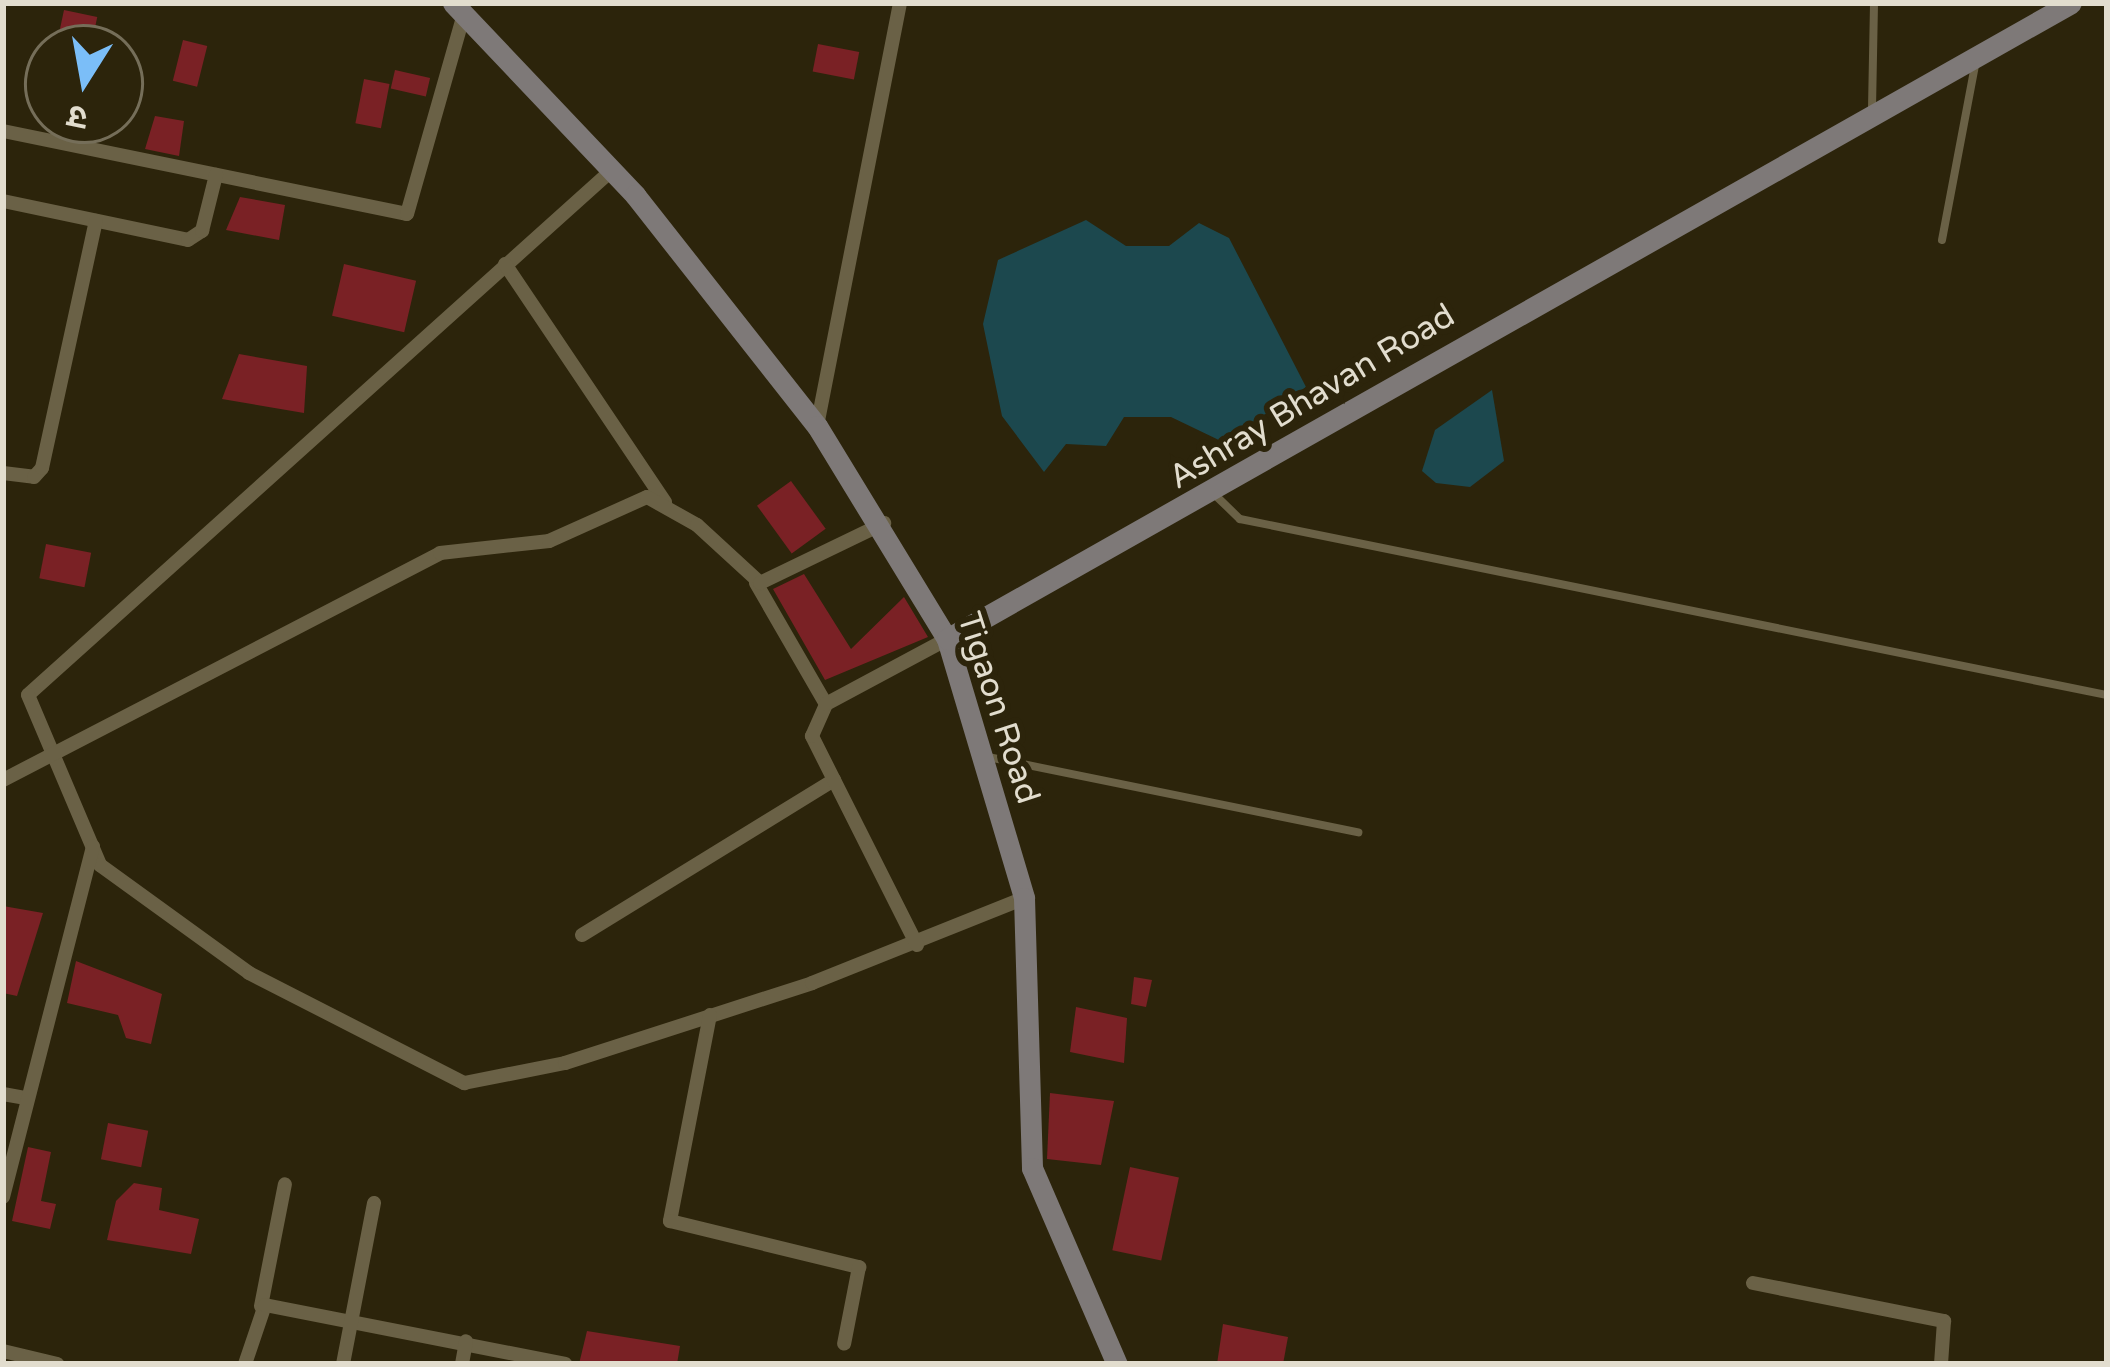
<!DOCTYPE html>
<html>
<head>
<meta charset="utf-8">
<style>
  body { margin:0 }
  #map { position:relative; width:2110px; height:1367px; overflow:hidden; background:#2c240b; font-family:"Varela Round","Noto Sans Devanagari",sans-serif }
  div>[style] { position:absolute }
  [style*='--x'] { left:calc(var(--x)*1px); top:calc(var(--y)*1px); width:calc(var(--w)*1px); rotate:calc(var(--a)*1deg) }
  .water>* { inset:0; background:#1c484e }
  .building>* { inset:0; background:#7a2125; transform-origin:0 0 }
  .lane>* { height:8px; margin:-4px; padding:0 4px; transform-origin:4px; border-radius:4px; background:#6a6146 }
  .street>* { height:14px; margin:-7px; padding:0 7px; transform-origin:7px; border-radius:7px; background:#6a6146 }
  .secondary>* { height:21px; margin:-10.5px; padding:0 10.5px; transform-origin:10.5px; border-radius:10.5px; background:#7e7978 }
  span { translate:-50% -50%; white-space:nowrap; text-align:center; line-height:1.15; -webkit-text-stroke:12px #2c240b; paint-order:stroke }
  .street-label { font-size:33px; color:#e2ddce }
  .frame { position:absolute; inset:0; border:6px solid #e2ddce; pointer-events:none }
  .north { position:absolute; left:24px; top:24px; width:120px; height:120px; box-sizing:border-box; background:#2c240b; border:3px solid #756e59; border-radius:50%; rotate:191deg; font-size:33px; font-weight:700; line-height:48px; text-align:center; color:#e2ddce }
  .north::after { content:''; display:block; margin:auto; width:42px; height:54px; background:#7bbef8; clip-path:polygon(50% 0,100% 100%,50% 72%,0 100%) }
</style>
</head>
<body>
<div id="map">
  <div class="water">
    <i style="clip-path:polygon(1086px 220px,1126px 246px,1169px 246px,1199px 223px,1229px 238px,1306px 387px,1223px 442px,1171px 417px,1124px 417px,1106px 446px,1066px 444px,1044px 472px,1002px 416px,983px 324px,998px 260px)"></i>
    <i style="clip-path:polygon(1492px 390px,1504px 461px,1470px 487px,1436px 483px,1422px 471px,1435px 430px)"></i>
  </div>
  <div class="building">
    <i style="left:64px;top:10px;width:34px;height:21px;rotate:12deg"></i>
    <i style="left:183px;top:40px;width:25px;height:42px;rotate:14deg"></i>
    <i style="left:818px;top:44px;width:42px;height:28px;rotate:11deg"></i>
    <i style="clip-path:polygon(120px 53px,136px 56px,127px 102px,120px 101px)"></i>
    <i style="left:395px;top:70px;width:36px;height:19px;rotate:13deg"></i>
    <i style="left:364px;top:79px;width:26px;height:45px;rotate:11deg"></i>
    <i style="clip-path:polygon(155px 116px,184px 121px,179px 156px,145px 149px)"></i>
    <i style="clip-path:polygon(240px 197px,285px 205px,279px 240px,226px 230px)"></i>
    <i style="left:344px;top:264px;width:74px;height:53px;rotate:13deg"></i>
    <i style="clip-path:polygon(239px 354px,307px 366px,304px 413px,222px 399px)"></i>
    <i style="left:791px;top:481px;width:59px;height:42px;rotate:54deg"></i>
    <i style="left:46px;top:544px;width:46px;height:35px;rotate:11deg"></i>
    <i style="clip-path:polygon(804px 574px,851px 649px,904px 597px,928px 637px,825px 680px,773px 589px)"></i>
    <i style="clip-path:polygon(3px 906px,43px 913px,17px 996px,3px 993px)"></i>
    <i style="clip-path:polygon(76px 961px,162px 994px,151px 1044px,126px 1038px,118px 1015px,67px 1003px)"></i>
    <i style="clip-path:polygon(1134px 977px,1152px 980px,1146px 1007px,1131px 1004px)"></i>
    <i style="clip-path:polygon(1076px 1007px,1127px 1018px,1124px 1063px,1070px 1052px)"></i>
    <i style="clip-path:polygon(1050px 1093px,1114px 1101px,1101px 1165px,1047px 1159px)"></i>
    <i style="left:108px;top:1123px;width:41px;height:37px;rotate:11deg"></i>
    <i style="clip-path:polygon(28px 1147px,51px 1152px,41px 1201px,56px 1204px,50px 1229px,12px 1221px)"></i>
    <i style="left:1130px;top:1167px;width:50px;height:85px;rotate:12deg"></i>
    <i style="clip-path:polygon(134px 1183px,162px 1188px,159px 1210px,199px 1219px,191px 1254px,107px 1240px,116px 1201px)"></i>
    <i style="clip-path:polygon(1223px 1324px,1288px 1337px,1283px 1364px,1217px 1364px)"></i>
    <i style="clip-path:polygon(587px 1331px,680px 1346px,677px 1364px,579px 1364px)"></i>
  </div>
  <div class="lane">
    <i style="--x:1872;--y:108;--w:105;--a:-88.9"></i>
    <i style="--x:1942;--y:240;--w:183;--a:-79.3"></i>
    <i style="--x:1214;--y:494;--w:36;--a:44"></i>
    <i style="--x:1240;--y:519;--w:885;--a:11.48"></i>
    <i style="--x:988;--y:757;--w:378;--a:11.5"></i>
  </div>
  <div class="street">
    <i style="--x:3;--y:131;--w:412;--a:11.6"></i>
    <i style="--x:407;--y:214;--w:208;--a:-74.1"></i>
    <i style="--x:612;--y:170;--w:785;--a:138.05"></i>
    <i style="--x:28;--y:695;--w:185;--a:67"></i>
    <i style="--x:100;--y:865;--w:184;--a:35.9"></i>
    <i style="--x:249;--y:973;--w:242;--a:27.1"></i>
    <i style="--x:464;--y:1083;--w:103;--a:-11.2"></i>
    <i style="--x:565;--y:1063;--w:260;--a:-17.9"></i>
    <i style="--x:812;--y:983;--w:228;--a:-21.8"></i>
    <i style="--x:3;--y:201;--w:189;--a:11.9"></i>
    <i style="--x:188;--y:240;--w:17;--a:-33"></i>
    <i style="--x:202;--y:231;--w:58;--a:-76"></i>
    <i style="--x:505;--y:264;--w:287;--a:56.1"></i>
    <i style="--x:817;--y:426;--w:431;--a:-78.9"></i>
    <i style="--x:3;--y:473;--w:31;--a:7"></i>
    <i style="--x:34;--y:477;--w:12;--a:-48"></i>
    <i style="--x:42;--y:468;--w:253;--a:-77.7"></i>
    <i style="--x:756;--y:583;--w:140;--a:60"></i>
    <i style="--x:3;--y:780;--w:492;--a:-27.4"></i>
    <i style="--x:440;--y:553;--w:110;--a:-6.3"></i>
    <i style="--x:549;--y:541;--w:107;--a:-24.2"></i>
    <i style="--x:647;--y:497;--w:57;--a:29.2"></i>
    <i style="--x:697;--y:525;--w:86;--a:42.6"></i>
    <i style="--x:760;--y:583;--w:138;--a:-25.8"></i>
    <i style="--x:582;--y:935;--w:296;--a:-31.6"></i>
    <i style="--x:917;--y:945;--w:234;--a:-116.7"></i>
    <i style="--x:812;--y:736;--w:35;--a:-66"></i>
    <i style="--x:826;--y:704;--w:137;--a:-28.2"></i>
    <i style="--x:710;--y:1015;--w:210;--a:101"></i>
    <i style="--x:670;--y:1221;--w:195;--a:13.7"></i>
    <i style="--x:859;--y:1267;--w:78;--a:101"></i>
    <i style="--x:3;--y:1094;--w:22;--a:10"></i>
    <i style="--x:3;--y:1197;--w:362;--a:-75.6"></i>
    <i style="--x:1753;--y:1283;--w:195;--a:11.3"></i>
    <i style="--x:1944;--y:1321;--w:43;--a:94"></i>
    <i style="--x:261;--y:1306;--w:124;--a:-78.9"></i>
    <i style="--x:3;--y:1351;--w:56;--a:13.5"></i>
    <i style="--x:245;--y:1364;--w:62;--a:-71.3"></i>
    <i style="--x:265;--y:1305;--w:306;--a:11.1"></i>
    <i style="--x:343;--y:1364;--w:164;--a:-79.1"></i>
    <i style="--x:462;--y:1364;--w:23;--a:-80"></i>
  </div>
  <div class="secondary">
    <i style="--x:453;--y:3;--w:265;--a:46.5"></i>
    <i style="--x:635;--y:195;--w:294;--a:51.8"></i>
    <i style="--x:817;--y:426;--w:250;--a:58.6"></i>
    <i style="--x:947;--y:639;--w:270;--a:73.4"></i>
    <i style="--x:1024;--y:898;--w:270;--a:88.3"></i>
    <i style="--x:1032;--y:1168;--w:214;--a:66.6"></i>
    <i style="--x:947;--y:639;--w:1291;--a:-29.5"></i>
  </div>
  <div class="street-label">
    <span style="left:1312px;top:397px;rotate:-31deg">Ashray Bhavan Road</span>
    <span style="left:998px;top:708px;rotate:72deg">Tigaon Road</span>
  </div>
  <div class="frame"></div>
  <div class="north">उ</div>
</div>
</body>
</html>
